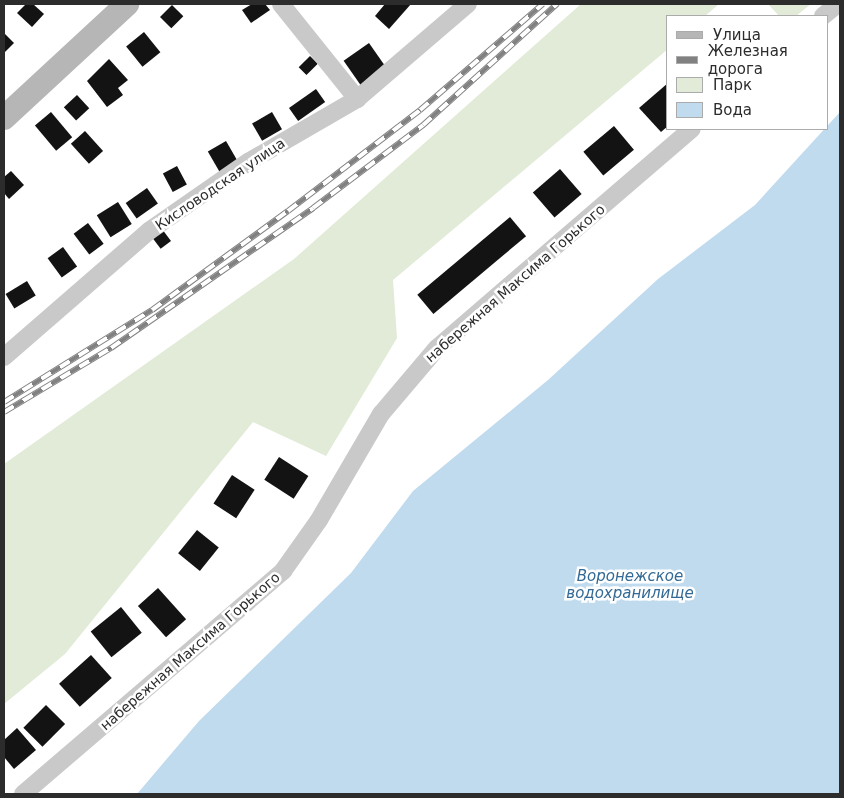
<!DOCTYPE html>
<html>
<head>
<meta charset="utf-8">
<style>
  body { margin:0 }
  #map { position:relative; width:844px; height:798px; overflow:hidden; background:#fff; font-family:"DejaVu Sans",sans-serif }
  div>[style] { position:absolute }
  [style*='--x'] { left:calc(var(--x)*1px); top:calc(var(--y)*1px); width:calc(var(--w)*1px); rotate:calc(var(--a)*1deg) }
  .green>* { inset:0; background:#e1ebd7 }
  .water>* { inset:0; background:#c0daee }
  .building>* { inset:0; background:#131313; transform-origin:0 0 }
  .street>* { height:18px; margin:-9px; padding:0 9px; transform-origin:9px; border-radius:9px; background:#c9c9c9 }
  .secondary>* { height:24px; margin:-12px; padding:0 12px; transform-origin:12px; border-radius:12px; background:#b6b6b6 }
  .rail>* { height:5.5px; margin-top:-2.75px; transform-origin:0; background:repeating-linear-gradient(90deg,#fff 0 11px,#818181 0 22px); box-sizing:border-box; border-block:1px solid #818181 }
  span { translate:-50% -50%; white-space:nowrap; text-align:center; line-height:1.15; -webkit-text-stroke:5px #fff; paint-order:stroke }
  .street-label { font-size:14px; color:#2c2c2c }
  .water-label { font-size:15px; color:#336a95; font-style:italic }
  .frame { position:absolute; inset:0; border:5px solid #2c2c2c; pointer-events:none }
  .legend { position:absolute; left:666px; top:15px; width:162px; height:115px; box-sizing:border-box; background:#fff; border:1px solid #ababab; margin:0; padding:6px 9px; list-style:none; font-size:15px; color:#2c2c2c }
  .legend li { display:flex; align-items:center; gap:10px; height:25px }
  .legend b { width:25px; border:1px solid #ababab }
</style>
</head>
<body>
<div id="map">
  <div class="green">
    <i style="clip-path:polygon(581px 4px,719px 4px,705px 16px,668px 16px,668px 49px,393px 280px,397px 338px,326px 456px,253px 422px,65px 654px,4px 704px,4px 464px,294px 259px)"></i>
    <i style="clip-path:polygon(768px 4px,811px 4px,796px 16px,779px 16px)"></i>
  </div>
  <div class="water">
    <i style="clip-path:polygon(840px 112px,840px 794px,137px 794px,199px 721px,351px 573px,413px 491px,548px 380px,658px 279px,755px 205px)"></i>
  </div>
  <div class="building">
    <i style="clip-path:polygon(26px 4px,33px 4px,44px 14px,32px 27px,17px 13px)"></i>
    <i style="clip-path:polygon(252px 4px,265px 4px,270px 10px,251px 23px,242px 10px)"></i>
    <i style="clip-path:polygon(385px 4px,411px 4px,389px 29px,375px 16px)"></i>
    <i style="left:172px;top:5px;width:16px;height:17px;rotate:45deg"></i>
    <i style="left:144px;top:32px;width:26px;height:23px;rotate:51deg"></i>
    <i style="clip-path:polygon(4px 33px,14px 43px,4px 53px)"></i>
    <i style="left:369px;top:43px;width:32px;height:31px;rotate:55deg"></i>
    <i style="left:310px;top:56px;width:11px;height:16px;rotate:45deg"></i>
    <i style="clip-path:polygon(109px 59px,128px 80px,118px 88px,123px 95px,107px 107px,87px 81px)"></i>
    <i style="clip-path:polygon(668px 83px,668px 126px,661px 132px,639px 108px)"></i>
    <i style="left:316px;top:89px;width:16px;height:33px;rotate:55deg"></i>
    <i style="left:77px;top:95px;width:18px;height:18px;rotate:47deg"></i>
    <i style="left:51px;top:112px;width:33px;height:21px;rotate:50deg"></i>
    <i style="left:272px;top:112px;width:20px;height:23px;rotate:60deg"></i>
    <i style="left:614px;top:126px;width:31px;height:40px;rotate:50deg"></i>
    <i style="left:85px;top:131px;width:27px;height:19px;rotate:48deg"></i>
    <i style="left:226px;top:141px;width:24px;height:21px;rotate:60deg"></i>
    <i style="left:177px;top:166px;width:21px;height:16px;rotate:62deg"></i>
    <i style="left:560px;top:169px;width:33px;height:36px;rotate:49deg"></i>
    <i style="clip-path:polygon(11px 171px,24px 185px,9px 199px,4px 193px,4px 177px)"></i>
    <i style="left:147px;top:188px;width:19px;height:26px;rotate:55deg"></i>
    <i style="left:118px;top:202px;width:26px;height:25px;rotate:58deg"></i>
    <i style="left:510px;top:217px;width:25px;height:121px;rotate:50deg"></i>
    <i style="left:88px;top:223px;width:26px;height:18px;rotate:53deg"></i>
    <i style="left:162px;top:229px;width:15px;height:13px;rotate:53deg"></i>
    <i style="left:63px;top:247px;width:24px;height:19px;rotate:54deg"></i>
    <i style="left:27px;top:281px;width:17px;height:25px;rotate:59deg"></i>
    <i style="left:279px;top:457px;width:35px;height:27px;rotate:33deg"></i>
    <i style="left:232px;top:475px;width:27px;height:34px;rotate:33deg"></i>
    <i style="left:197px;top:530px;width:28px;height:30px;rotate:39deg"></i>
    <i style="left:158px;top:588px;width:42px;height:27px;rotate:48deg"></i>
    <i style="left:121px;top:607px;width:33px;height:39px;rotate:51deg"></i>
    <i style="left:91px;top:655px;width:31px;height:43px;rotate:48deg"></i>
    <i style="left:46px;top:705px;width:27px;height:32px;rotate:45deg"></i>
    <i style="clip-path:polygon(17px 728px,36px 750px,14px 769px,4px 757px,4px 740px)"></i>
  </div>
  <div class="street">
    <i style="--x:281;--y:4;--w:122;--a:51.3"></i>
    <i style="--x:823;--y:16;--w:19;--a:-39"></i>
    <i style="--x:4;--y:357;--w:192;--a:-41"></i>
    <i style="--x:149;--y:231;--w:121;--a:-34.9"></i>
    <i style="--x:248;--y:162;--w:126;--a:-30"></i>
    <i style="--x:357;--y:99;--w:146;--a:-40.6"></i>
    <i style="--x:23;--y:794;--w:343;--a:-40.6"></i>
    <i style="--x:283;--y:571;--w:62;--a:-54.8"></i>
    <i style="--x:319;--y:520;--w:123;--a:-59.7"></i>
    <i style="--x:381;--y:414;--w:87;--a:-49.7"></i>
    <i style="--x:437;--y:348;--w:336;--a:-40.7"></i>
  </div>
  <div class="secondary">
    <i style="--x:4;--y:118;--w:168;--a:-42.8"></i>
  </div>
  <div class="rail">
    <i style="--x:4;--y:402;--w:174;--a:-31.9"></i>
    <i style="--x:152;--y:310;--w:168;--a:-36.1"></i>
    <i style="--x:288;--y:211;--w:166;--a:-37.4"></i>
    <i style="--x:420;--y:110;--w:162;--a:-40.8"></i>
    <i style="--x:4;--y:412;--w:125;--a:-30.9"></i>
    <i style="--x:111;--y:348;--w:246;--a:-34.7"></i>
    <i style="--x:313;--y:208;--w:138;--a:-37"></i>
    <i style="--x:423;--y:125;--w:181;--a:-42.1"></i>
  </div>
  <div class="street-label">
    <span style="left:220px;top:184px;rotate:-34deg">Кисловодская улица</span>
    <span style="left:515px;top:283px;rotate:-41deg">набережная Максима Горького</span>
    <span style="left:190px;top:651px;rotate:-41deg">набережная Максима Горького</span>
  </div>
  <div class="water-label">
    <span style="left:630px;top:585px">Воронежское<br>водохранилище</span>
  </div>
  <div class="frame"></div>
  <ul class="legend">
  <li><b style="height:6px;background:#b6b6b6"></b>Улица</li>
  <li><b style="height:6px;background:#818181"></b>Железная дорога</li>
  <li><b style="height:14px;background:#e1ebd7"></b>Парк</li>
  <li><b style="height:14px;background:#c0daee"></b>Вода</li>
  </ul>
</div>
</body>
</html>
